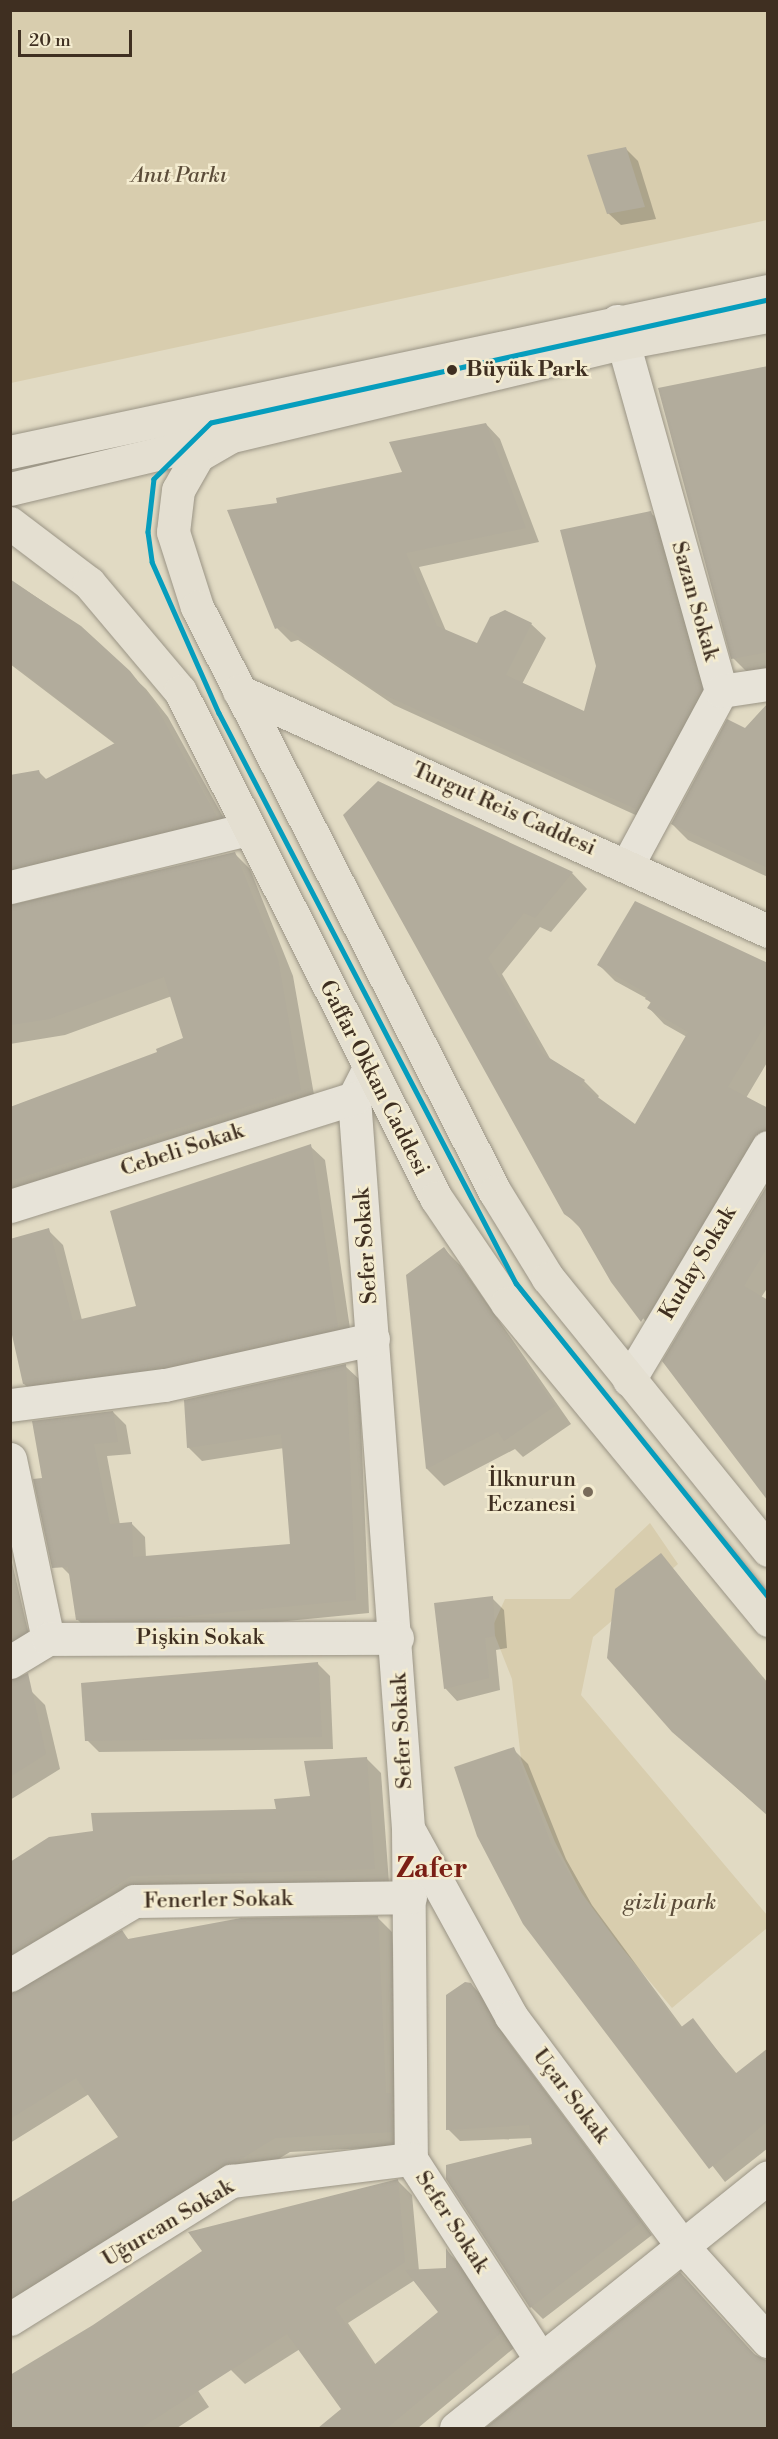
<!DOCTYPE html>
<html>
<head>
<meta charset="utf-8">
<style>
  body { margin:0 }
  #map { position:relative; width:778px; height:2439px; overflow:hidden; background:#e1dac3; font-family:"Libre Bodoni",serif }
  div>[style] { position:absolute }
  [style*='--x'] { left:calc(var(--x)*1px); top:calc(var(--y)*1px); width:calc(var(--w)*1px); rotate:calc(var(--a)*1deg) }
  .green>* { inset:0; background:#d8cdae }
  .shadow>* { inset:0; background:#0003 }
  .building>* { inset:0; background:#b2ac9c }
  .roads { filter:drop-shadow(0 0 2px #9a9485) drop-shadow(0 0 2px #9a9485) }
  .minor>* { height:33px; margin:-16.5px; padding:0 16.5px; transform-origin:16.5px; border-radius:16.5px; background:#e7e3d8 }
  .major>* { height:33px; margin:-16.5px; padding:0 16.5px; transform-origin:16.5px; border-radius:16.5px; background:#e4dfd1 }
  .tram-1>* { height:4.5px; margin:-2.25px; padding:0 2.25px; transform-origin:2.25px; border-radius:2.25px; background:#069dbd }
  .dots>* { width:16px; height:16px; translate:-50% -50%; box-sizing:border-box; border:3px solid #f4ecd0; border-radius:50% }
  span { translate:-50% -50%; white-space:nowrap; text-align:center; line-height:1.15; -webkit-text-stroke:5px #f4ecd0; paint-order:stroke }
  .park-label { font-size:22px; color:#5c4d3a; font-style:italic }
  .stop-label { font-size:22px; color:#3f2f21; font-weight:700 }
  .left { translate:0 -50%; text-align:left }
  .street-label { font-size:22px; color:#3f2f21 }
  .poi-label { font-size:22px; color:#3f2f21 }
  .right { translate:-100% -50%; text-align:right }
  .district-label { font-size:28px; color:#7a1f14; font-weight:700 }
  .frame { position:absolute; inset:0; border:12px solid #3f2f21; pointer-events:none }
  .scale { position:absolute; left:18px; top:30px; width:114px; height:27px; box-sizing:border-box; border:3px solid #3f2f21; border-top:0; padding-left:8px; font-size:18px; line-height:21px; white-space:nowrap; color:#3f2f21; -webkit-text-stroke:4px #f4ecd0; paint-order:stroke }
</style>
</head>
<body>
<div id="map">
  <div class="green">
    <i style="clip-path:polygon(10px 11px,767px 11px,767px 220px,11px 383px)"></i>
    <i style="clip-path:polygon(650px 1523px,678px 1564px,593px 1637px,581px 1695px,767px 1915px,767px 1928px,672px 2008px,590px 1910px,555px 1842px,521px 1759px,512px 1679px,492px 1628px,505px 1599px,570px 1599px)"></i>
  </div>
  <div class="shadow">
    <i style="clip-path:polygon(625px 148px,638px 161px,656px 219px,621px 225px,608px 213px)"></i>
    <i style="clip-path:polygon(768px 367px,768px 670px,749px 674px,733px 658px)"></i>
    <i style="clip-path:polygon(486px 424px,500px 439px,539px 542px,419px 567px,446px 631px,478px 645px,505px 611px,531px 624px,546px 638px,522px 684px,585px 713px,651px 513px,665px 527px,714px 704px,651px 822px,394px 705px,298px 640px,291px 642px,277px 628px,279px 504px,404px 473px)"></i>
    <i style="clip-path:polygon(10px 579px,80px 627px,146px 689px,168px 717px,232px 833px,10px 895px,10px 777px,39px 772px,47px 780px,115px 744px,10px 664px)"></i>
    <i style="clip-path:polygon(768px 709px,768px 877px,688px 840px,672px 824px,745px 730px)"></i>
    <i style="clip-path:polygon(378px 783px,572px 873px,587px 889px,551px 932px,540px 927px,502px 974px,552px 1062px,584px 1081px,599px 1096px,597px 1099px,635px 1126px,687px 1037px,664px 1024px,649px 1008px,652px 1004px,646px 998px,615px 981px,599px 965px,768px 964px,768px 1061px,746px 1098px,768px 1109px,768px 1152px,658px 1336px,613px 1282px,582px 1230px,565px 1213px)"></i>
    <i style="clip-path:polygon(234px 853px,250px 869px,293px 976px,316px 1106px,10px 1201px,10px 1108px,159px 1053px,185px 1038px,172px 996px,65px 1035px,10px 1044px,10px 906px)"></i>
    <i style="clip-path:polygon(310px 1146px,325px 1160px,352px 1342px,39px 1398px,24px 1384px,48px 1230px,63px 1245px,82px 1320px,138px 1307px)"></i>
    <i style="clip-path:polygon(768px 1187px,768px 1287px,758px 1302px,664px 1361px)"></i>
    <i style="clip-path:polygon(444px 1249px,461px 1266px,571px 1424px,523px 1457px,515px 1449px,444px 1486px,427px 1469px,408px 1276px)"></i>
    <i style="clip-path:polygon(345px 1366px,359px 1379px,369px 1613px,163px 1633px,91px 1633px,77px 1619px,71px 1576px,62px 1567px,34px 1422px,113px 1412px,126px 1425px,131px 1454px,107px 1456px,120px 1525px,132px 1524px,145px 1537px,146px 1558px,291px 1545px,284px 1448px,202px 1461px,188px 1447px)"></i>
    <i style="clip-path:polygon(10px 1554px,29px 1635px,10px 1665px)"></i>
    <i style="clip-path:polygon(661px 1555px,768px 1683px,768px 1816px,673px 1731px)"></i>
    <i style="clip-path:polygon(492px 1598px,504px 1610px,507px 1648px,496px 1650px,500px 1690px,457px 1701px,445px 1688px)"></i>
    <i style="clip-path:polygon(318px 1664px,330px 1676px,333px 1749px,99px 1752px,87px 1740px)"></i>
    <i style="clip-path:polygon(10px 1679px,19px 1679px,45px 1705px,60px 1769px,10px 1800px)"></i>
    <i style="clip-path:polygon(513px 1749px,528px 1764px,566px 1859px,592px 1905px,683px 2028px,692px 2020px,737px 2074px,768px 2058px,768px 2148px,725px 2182px,525px 1923px)"></i>
    <i style="clip-path:polygon(367px 1759px,381px 1773px,389px 1883px,146px 1890px,10px 1979px,10px 1864px,278px 1810px,312px 1798px)"></i>
    <i style="clip-path:polygon(378px 1918px,392px 1932px,400px 2103px,406px 2146px,290px 2152px,10px 2322px,10px 2205px,120px 2137px,89px 2094px,10px 2143px,10px 1995px,121px 1932px,130px 1941px)"></i>
    <i style="clip-path:polygon(471px 1984px,483px 1997px,508px 2041px,652px 2235px,543px 2319px,531px 2307px,448px 2179px,533px 2145px,532px 2138px,460px 2141px,448px 2129px)"></i>
    <i style="clip-path:polygon(evenodd,398px 2181px,412px 2195px,419px 2271px,448px 2269px,448px 2252px,461px 2265px,514px 2348px,418px 2428px,336px 2428px,343px 2409px,300px 2349px,245px 2384px,231px 2370px,174px 2355px,209px 2407px,177px 2428px,10px 2428px,10px 2377px,398px 2181px,415px 2280px,440px 2312px,376px 2365px,348px 2323px,415px 2280px)"></i>
    <i style="clip-path:polygon(680px 2274px,756px 2356px,768px 2363px,768px 2428px,691px 2428px,685px 2422px,678px 2428px,488px 2428px)"></i>
  </div>
  <div class="building">
    <i style="clip-path:polygon(626px 147px,645px 207px,607px 214px,587px 155px)"></i>
    <i style="clip-path:polygon(768px 366px,768px 652px,731px 659px,658px 388px)"></i>
    <i style="clip-path:polygon(486px 423px,526px 528px,406px 553px,437px 626px,477px 643px,490px 617px,505px 610px,532px 623px,506px 675px,584px 711px,596px 666px,560px 530px,651px 511px,701px 689px,636px 809px,378px 692px,283px 626px,275px 629px,227px 510px,277px 503px,276px 498px,402px 472px,389px 442px)"></i>
    <i style="clip-path:polygon(10px 580px,81px 626px,130px 671px,152px 699px,217px 817px,10px 868px,10px 775px,39px 770px,42px 781px,115px 743px,10px 662px)"></i>
    <i style="clip-path:polygon(768px 703px,768px 868px,671px 824px,727px 719px,745px 728px)"></i>
    <i style="clip-path:polygon(378px 781px,573px 872px,535px 918px,524px 913px,488px 958px,543px 1054px,585px 1080px,581px 1085px,635px 1124px,688px 1032px,647px 1008px,651px 1002px,645px 999px,648px 994px,597px 965px,635px 901px,768px 963px,768px 1020px,728px 1087px,768px 1108px,768px 1128px,752px 1137px,641px 1322px,611px 1282px,577px 1223px,564px 1214px,343px 815px)"></i>
    <i style="clip-path:polygon(235px 852px,278px 959px,301px 1090px,10px 1181px,10px 1107px,157px 1052px,156px 1049px,183px 1038px,164px 977px,49px 1019px,10px 1025px,10px 905px)"></i>
    <i style="clip-path:polygon(311px 1144px,338px 1327px,162px 1367px,23px 1384px,10px 1326px,10px 1239px,49px 1228px,73px 1321px,136px 1306px,110px 1211px)"></i>
    <i style="clip-path:polygon(768px 1184px,768px 1246px,744px 1286px,768px 1300px,768px 1501px,662px 1361px)"></i>
    <i style="clip-path:polygon(444px 1247px,555px 1406px,504px 1441px,498px 1432px,426px 1469px,406px 1275px)"></i>
    <i style="clip-path:polygon(346px 1364px,356px 1600px,148px 1620px,76px 1620px,68px 1567px,52px 1568px,33px 1479px,42px 1478px,32px 1421px,113px 1411px,118px 1442px,94px 1444px,110px 1524px,132px 1522px,133px 1557px,290px 1544px,281px 1434px,187px 1448px,184px 1400px)"></i>
    <i style="clip-path:polygon(661px 1553px,768px 1687px,768px 1815px,672px 1732px,607px 1658px,615px 1589px)"></i>
    <i style="clip-path:polygon(493px 1596px,495px 1636px,485px 1638px,489px 1678px,444px 1689px,434px 1603px)"></i>
    <i style="clip-path:polygon(318px 1662px,322px 1737px,85px 1741px,81px 1683px)"></i>
    <i style="clip-path:polygon(28px 1673px,46px 1754px,10px 1777px,10px 1681px)"></i>
    <i style="clip-path:polygon(514px 1747px,551px 1843px,578px 1888px,680px 2028px,693px 2018px,735px 2074px,768px 2048px,768px 2121px,709px 2169px,523px 1924px,477px 1836px,454px 1767px)"></i>
    <i style="clip-path:polygon(367px 1757px,375px 1869px,131px 1876px,10px 1953px,10px 1862px,49px 1837px,93px 1831px,91px 1813px,276px 1809px,274px 1799px,310px 1796px,304px 1761px)"></i>
    <i style="clip-path:polygon(378px 1916px,386px 2093px,391px 2093px,392px 2132px,275px 2138px,238px 2161px,221px 2165px,10px 2297px,10px 2203px,118px 2137px,76px 2078px,10px 2119px,10px 1994px,122px 1930px,128px 1939px,241px 1918px)"></i>
    <i style="clip-path:polygon(465px 1982px,471px 1983px,496px 2027px,641px 2222px,530px 2308px,446px 2179px,446px 2165px,532px 2144px,529px 2125px,446px 2130px,446px 1995px)"></i>
    <i style="clip-path:polygon(398px 2179px,405px 2262px,335px 2308px,374px 2365px,438px 2312px,405px 2270px,446px 2268px,446px 2248px,501px 2333px,387px 2428px,318px 2428px,341px 2409px,287px 2334px,141px 2428px,10px 2428px,10px 2375px,93px 2325px,202px 2251px,188px 2232px)"></i>
    <i style="clip-path:polygon(680px 2272px,754px 2354px,768px 2361px,768px 2428px,485px 2428px)"></i>
  </div>
  <div class="roads">
    <div class="minor">
      <i style="--x:617;--y:321;--w:384;--a:74.3"></i>
      <i style="--x:721;--y:691;--w:196;--a:118.3"></i>
      <i style="--x:721;--y:691;--w:48;--a:-8.5"></i>
      <i style="--x:10;--y:887;--w:245;--a:-13.7"></i>
      <i style="--x:369;--y:1068;--w:34;--a:117"></i>
      <i style="--x:354;--y:1098;--w:732;--a:85.77"></i>
      <i style="--x:408;--y:1828;--w:331;--a:89.5"></i>
      <i style="--x:411;--y:2159;--w:239;--a:57.1"></i>
      <i style="--x:10;--y:1206;--w:361;--a:-17.4"></i>
      <i style="--x:629;--y:1380;--w:271;--a:-59.2"></i>
      <i style="--x:10;--y:1405;--w:156;--a:-7.4"></i>
      <i style="--x:165;--y:1385;--w:213;--a:-12.5"></i>
      <i style="--x:10;--y:1459;--w:184;--a:78.1"></i>
      <i style="--x:10;--y:1662;--w:44;--a:-31.2"></i>
      <i style="--x:48;--y:1639;--w:349;--a:-0.2"></i>
      <i style="--x:411;--y:1834;--w:208;--a:61.2"></i>
      <i style="--x:511;--y:2016;--w:288;--a:53.3"></i>
      <i style="--x:683;--y:2247;--w:127;--a:47.9"></i>
      <i style="--x:10;--y:1975;--w:144;--a:-30.8"></i>
      <i style="--x:134;--y:1901;--w:276;--a:-0.8"></i>
      <i style="--x:10;--y:2319;--w:261;--a:-32"></i>
      <i style="--x:231;--y:2181;--w:181;--a:-7"></i>
      <i style="--x:456;--y:2428;--w:400;--a:-38.8"></i>
    </div>
    <div class="major">
      <i style="--x:228;--y:438;--w:34;--a:150"></i>
      <i style="--x:198;--y:455;--w:40;--a:119.7"></i>
      <i style="--x:178;--y:490;--w:42;--a:96.8"></i>
      <i style="--x:173;--y:532;--w:79;--a:72.3"></i>
      <i style="--x:197;--y:607;--w:657;--a:63.01"></i>
      <i style="--x:495;--y:1192;--w:101;--a:58.4"></i>
      <i style="--x:548;--y:1278;--w:350;--a:51"></i>
      <i style="--x:10;--y:452;--w:775;--a:-11.99"></i>
      <i style="--x:10;--y:489;--w:629;--a:-13.42"></i>
      <i style="--x:622;--y:343;--w:148;--a:-10.5"></i>
      <i style="--x:10;--y:523;--w:99;--a:37.2"></i>
      <i style="--x:89;--y:583;--w:141;--a:49.9"></i>
      <i style="--x:180;--y:691;--w:568;--a:63.21"></i>
      <i style="--x:436;--y:1198;--w:127;--a:55.9"></i>
      <i style="--x:507;--y:1303;--w:411;--a:50.5"></i>
      <i style="--x:239;--y:691;--w:581;--a:24.4"></i>
    </div>
  </div>
  <div class="tram-1">
    <i style="--x:768;--y:300;--w:570;--a:167.55"></i>
    <i style="--x:211;--y:423;--w:80;--a:135.5"></i>
    <i style="--x:154;--y:479;--w:53;--a:96.5"></i>
    <i style="--x:148;--y:532;--w:30;--a:82"></i>
    <i style="--x:152;--y:562;--w:165;--a:66.1"></i>
    <i style="--x:219;--y:713;--w:643;--a:62.48"></i>
    <i style="--x:516;--y:1283;--w:402;--a:51.2"></i>
  </div>
  <div class="dots">
    <i style="left:452px;top:370px;background:#3f2f21"></i>
    <i style="left:588px;top:1492px;background:#786b5a"></i>
  </div>
  <div class="park-label">
    <span style="left:179px;top:176px">Anıt Parkı</span>
    <span style="left:670px;top:1903px">gizli park</span>
  </div>
  <div class="stop-label">
    <span class="left" style="left:466px;top:370px">Büyük Park</span>
  </div>
  <div class="street-label">
    <span style="left:695px;top:601px;rotate:74deg">Sazan Sokak</span>
    <span style="left:504px;top:809px;rotate:24deg">Turgut Reis Caddesi</span>
    <span style="left:374px;top:1078px;rotate:63deg">Gaffar Okkan Caddesi</span>
    <span style="left:182px;top:1150px;rotate:-18deg">Cebeli Sokak</span>
    <span style="left:366px;top:1246px;rotate:-94deg">Sefer Sokak</span>
    <span style="left:698px;top:1263px;rotate:-59deg">Kuday Sokak</span>
    <span style="left:200px;top:1638px">Pişkin Sokak</span>
    <span style="left:402px;top:1731px;rotate:-93deg">Sefer Sokak</span>
    <span style="left:218px;top:1900px;rotate:-1deg">Fenerler Sokak</span>
    <span style="left:571px;top:2096px;rotate:53deg">Uçar Sokak</span>
    <span style="left:452px;top:2222px;rotate:57deg">Sefer Sokak</span>
    <span style="left:168px;top:2223px;rotate:-31deg">Uğurcan Sokak</span>
  </div>
  <div class="poi-label">
    <span class="right" style="left:576px;top:1492px">İlknurun<br>Eczanesi</span>
  </div>
  <div class="district-label">
    <span style="left:432px;top:1869px">Zafer</span>
  </div>
  <div class="frame"></div>
  <div class="scale">20 m</div>
</div>
</body>
</html>
